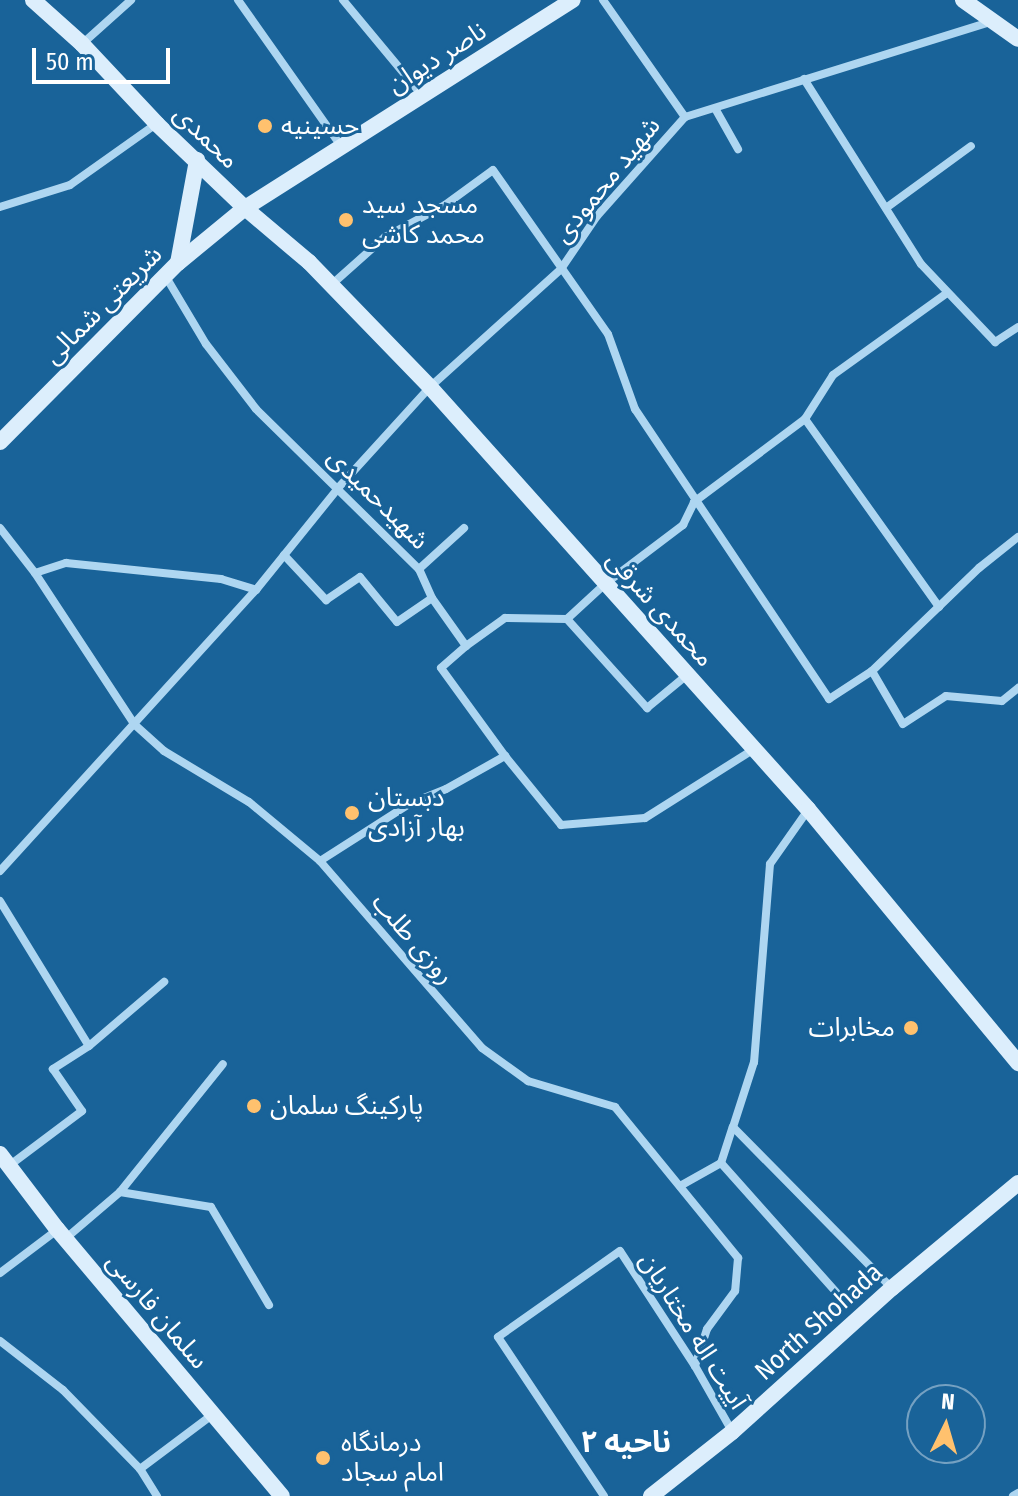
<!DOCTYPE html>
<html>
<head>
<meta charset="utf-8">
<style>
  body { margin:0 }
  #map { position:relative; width:1018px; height:1496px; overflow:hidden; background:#196399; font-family:"Fira Sans Condensed","Noto Sans Arabic",sans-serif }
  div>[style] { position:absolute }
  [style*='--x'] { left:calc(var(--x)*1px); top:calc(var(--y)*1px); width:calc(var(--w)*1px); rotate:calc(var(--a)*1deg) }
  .street>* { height:8px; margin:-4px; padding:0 4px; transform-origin:4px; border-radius:4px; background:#aed6f1 }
  .secondary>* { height:16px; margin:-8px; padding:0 8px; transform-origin:8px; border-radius:8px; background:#dceefc }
  .dots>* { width:22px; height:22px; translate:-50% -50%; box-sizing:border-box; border:4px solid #196399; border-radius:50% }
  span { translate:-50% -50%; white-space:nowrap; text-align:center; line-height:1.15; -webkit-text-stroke:6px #196399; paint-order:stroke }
  .street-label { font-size:26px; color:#fff }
  .poi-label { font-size:26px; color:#fff }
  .left { translate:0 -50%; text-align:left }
  .right { translate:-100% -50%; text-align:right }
  .quarter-label { font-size:30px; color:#fff; font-weight:700 }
  .north { position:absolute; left:906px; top:1384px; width:80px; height:80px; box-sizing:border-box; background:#196399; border:2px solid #75a1c2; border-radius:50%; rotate:5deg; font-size:22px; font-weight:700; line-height:32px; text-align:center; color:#fff }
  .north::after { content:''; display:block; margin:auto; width:28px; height:36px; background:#ffc16e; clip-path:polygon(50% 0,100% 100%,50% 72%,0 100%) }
  .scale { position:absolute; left:32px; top:48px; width:138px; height:36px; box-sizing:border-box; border:4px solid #fff; border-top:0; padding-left:10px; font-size:24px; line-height:28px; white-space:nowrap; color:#fff; -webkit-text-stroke:6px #196399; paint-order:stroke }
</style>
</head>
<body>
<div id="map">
  <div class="street">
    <i style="--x:238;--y:0;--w:179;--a:54.8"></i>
    <i style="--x:343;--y:0;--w:124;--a:50.3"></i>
    <i style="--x:603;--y:0;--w:143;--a:55"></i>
    <i style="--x:82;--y:44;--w:66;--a:-41.9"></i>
    <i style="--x:804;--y:79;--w:219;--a:57.7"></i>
    <i style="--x:921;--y:264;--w:108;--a:46.5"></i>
    <i style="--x:995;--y:342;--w:27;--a:-33"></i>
    <i style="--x:716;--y:110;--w:45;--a:60.6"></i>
    <i style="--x:0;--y:207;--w:73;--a:-17.4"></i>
    <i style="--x:70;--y:185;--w:105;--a:-35.3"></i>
    <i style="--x:886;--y:208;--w:105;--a:-36.1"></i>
    <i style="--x:166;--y:277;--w:78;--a:59.2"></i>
    <i style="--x:206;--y:344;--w:82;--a:52.4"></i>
    <i style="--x:256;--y:409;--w:228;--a:44.5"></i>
    <i style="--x:419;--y:569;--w:32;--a:66"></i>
    <i style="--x:432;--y:598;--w:59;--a:54.7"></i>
    <i style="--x:466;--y:646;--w:33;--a:139"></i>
    <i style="--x:441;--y:668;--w:109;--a:54"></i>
    <i style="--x:330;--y:286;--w:74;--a:-41.7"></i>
    <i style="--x:385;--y:237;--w:68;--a:-28.1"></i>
    <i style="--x:445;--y:205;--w:59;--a:-36.1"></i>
    <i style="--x:493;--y:170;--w:200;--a:55"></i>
    <i style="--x:608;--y:334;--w:80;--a:70.2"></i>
    <i style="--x:635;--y:409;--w:349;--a:56.2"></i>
    <i style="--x:829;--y:699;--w:51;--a:-33.1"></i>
    <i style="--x:872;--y:671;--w:61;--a:59.7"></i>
    <i style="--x:903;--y:724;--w:51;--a:-33.1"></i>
    <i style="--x:946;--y:696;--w:56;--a:5.1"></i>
    <i style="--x:1002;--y:701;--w:21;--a:-39"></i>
    <i style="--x:805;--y:419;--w:231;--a:54.5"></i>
    <i style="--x:0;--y:528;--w:57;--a:52.1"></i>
    <i style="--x:35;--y:573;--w:181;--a:56.7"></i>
    <i style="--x:134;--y:724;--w:40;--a:42"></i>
    <i style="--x:164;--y:751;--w:99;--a:31"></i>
    <i style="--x:249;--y:802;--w:92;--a:39.7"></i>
    <i style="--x:320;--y:861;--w:247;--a:49.1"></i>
    <i style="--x:482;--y:1048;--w:57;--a:35.7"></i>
    <i style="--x:528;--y:1081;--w:91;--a:16.6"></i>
    <i style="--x:615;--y:1107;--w:195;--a:50.8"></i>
    <i style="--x:738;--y:1258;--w:33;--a:95"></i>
    <i style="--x:735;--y:1291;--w:47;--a:126.4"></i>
    <i style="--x:707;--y:1329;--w:39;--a:108"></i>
    <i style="--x:284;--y:555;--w:62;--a:47"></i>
    <i style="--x:326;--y:600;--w:41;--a:-34.1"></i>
    <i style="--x:360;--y:577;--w:58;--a:50.6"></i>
    <i style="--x:397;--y:622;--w:42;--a:-34.4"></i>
    <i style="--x:419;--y:569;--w:61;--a:-42.3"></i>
    <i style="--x:35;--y:573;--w:33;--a:-18"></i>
    <i style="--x:66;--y:563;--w:156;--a:5.9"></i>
    <i style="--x:221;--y:579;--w:37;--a:17"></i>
    <i style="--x:567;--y:619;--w:120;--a:48"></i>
    <i style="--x:647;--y:708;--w:52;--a:-39.5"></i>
    <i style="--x:466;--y:646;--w:48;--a:-35.7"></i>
    <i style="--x:505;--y:618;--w:62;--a:0.9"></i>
    <i style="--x:567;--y:619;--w:52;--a:-42.6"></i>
    <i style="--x:605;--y:584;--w:98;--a:-37.1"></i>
    <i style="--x:683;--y:525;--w:25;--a:-64"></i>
    <i style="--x:694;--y:502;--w:139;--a:-36.8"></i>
    <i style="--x:805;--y:419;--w:52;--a:-57.5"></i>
    <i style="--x:833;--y:375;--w:140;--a:-35.7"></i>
    <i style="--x:872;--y:671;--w:149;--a:-43.9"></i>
    <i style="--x:979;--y:568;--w:50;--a:-38.5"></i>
    <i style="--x:808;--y:810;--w:66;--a:125.1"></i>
    <i style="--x:770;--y:864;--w:199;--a:94.6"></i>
    <i style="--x:754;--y:1062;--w:68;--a:107.9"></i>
    <i style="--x:733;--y:1127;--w:225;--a:45.4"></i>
    <i style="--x:320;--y:861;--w:106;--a:-32.6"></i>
    <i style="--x:409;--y:804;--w:40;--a:-22"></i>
    <i style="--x:446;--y:789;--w:68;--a:-29.2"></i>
    <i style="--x:505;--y:756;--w:89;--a:50.9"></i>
    <i style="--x:561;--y:825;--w:84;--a:-4.8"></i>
    <i style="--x:645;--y:818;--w:129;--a:-32.3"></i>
    <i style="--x:0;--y:871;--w:380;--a:-47.7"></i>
    <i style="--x:256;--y:590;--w:132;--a:-51.1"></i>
    <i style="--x:339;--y:487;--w:135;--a:-47.7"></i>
    <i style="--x:430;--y:387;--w:176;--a:-42"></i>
    <i style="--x:561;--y:269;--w:64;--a:-55.8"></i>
    <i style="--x:597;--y:216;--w:132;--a:-48.4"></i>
    <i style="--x:685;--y:117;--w:319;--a:-17.3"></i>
    <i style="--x:0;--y:901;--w:170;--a:58.5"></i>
    <i style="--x:89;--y:1046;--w:43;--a:147.4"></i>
    <i style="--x:53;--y:1069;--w:51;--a:55.4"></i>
    <i style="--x:82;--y:1111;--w:90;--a:143.1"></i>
    <i style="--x:89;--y:1046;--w:99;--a:-40.5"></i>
    <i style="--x:721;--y:1163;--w:173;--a:48.3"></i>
    <i style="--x:680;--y:1186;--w:47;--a:-29.3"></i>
    <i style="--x:721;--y:1163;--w:38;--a:-72"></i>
    <i style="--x:120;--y:1192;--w:92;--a:9.4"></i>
    <i style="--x:211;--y:1207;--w:114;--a:59.4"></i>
    <i style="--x:65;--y:1239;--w:72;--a:-40.5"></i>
    <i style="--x:120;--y:1192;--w:164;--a:-51.2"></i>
    <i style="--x:0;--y:1273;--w:71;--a:-37"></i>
    <i style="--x:0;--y:1341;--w:80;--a:37.9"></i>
    <i style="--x:63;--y:1390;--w:110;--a:45.7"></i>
    <i style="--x:157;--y:1496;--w:32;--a:-122"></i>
    <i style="--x:140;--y:1469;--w:90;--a:-36.9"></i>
    <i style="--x:604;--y:1496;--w:191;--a:-123.7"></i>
    <i style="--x:498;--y:1337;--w:149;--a:-35.2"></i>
    <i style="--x:620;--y:1251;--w:137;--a:56.9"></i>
    <i style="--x:695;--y:1366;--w:75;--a:60.4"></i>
    <i style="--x:1013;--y:1496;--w:6;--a:-31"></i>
  </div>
  <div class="secondary">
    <i style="--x:33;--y:0;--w:66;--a:41.9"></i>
    <i style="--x:82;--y:44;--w:110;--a:46.8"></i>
    <i style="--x:157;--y:124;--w:122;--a:43.7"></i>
    <i style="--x:245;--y:208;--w:84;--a:40.2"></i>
    <i style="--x:309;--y:262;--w:174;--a:45.9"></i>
    <i style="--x:430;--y:387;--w:567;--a:48.15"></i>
    <i style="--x:808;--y:809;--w:330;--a:50.4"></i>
    <i style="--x:963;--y:0;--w:67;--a:35.3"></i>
    <i style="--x:178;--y:263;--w:105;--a:-79.5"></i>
    <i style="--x:0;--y:442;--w:252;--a:-45.2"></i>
    <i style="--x:178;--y:263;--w:87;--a:-39.4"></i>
    <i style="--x:245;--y:208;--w:388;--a:-32.4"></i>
    <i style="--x:0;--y:1154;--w:94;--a:52.8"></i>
    <i style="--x:57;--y:1229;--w:349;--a:49.9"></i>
    <i style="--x:651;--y:1496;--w:103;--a:-38.3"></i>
    <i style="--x:732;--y:1432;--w:215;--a:-42"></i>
    <i style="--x:892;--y:1288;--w:164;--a:-39.8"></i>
  </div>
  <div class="dots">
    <i style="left:265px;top:126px;background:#ffc16e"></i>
    <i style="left:346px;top:220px;background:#ffc16e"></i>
    <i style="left:352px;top:813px;background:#ffc16e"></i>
    <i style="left:911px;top:1028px;background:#ffc16e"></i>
    <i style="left:254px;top:1106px;background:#ffc16e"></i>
    <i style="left:323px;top:1458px;background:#ffc16e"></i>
  </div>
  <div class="street-label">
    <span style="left:437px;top:58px;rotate:-32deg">ناصر دیوان</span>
    <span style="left:206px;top:137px;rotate:44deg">محمدی</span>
    <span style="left:607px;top:180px;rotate:-51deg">شهید محمودی</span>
    <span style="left:103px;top:305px;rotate:-45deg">شریعتی شمالی</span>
    <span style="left:378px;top:499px;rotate:45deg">شهیدحمیدی</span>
    <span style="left:660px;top:609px;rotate:48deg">محمدی شرقی</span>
    <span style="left:413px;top:939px;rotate:49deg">روزی طلب</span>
    <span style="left:157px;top:1311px;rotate:50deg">سلمان فارسی</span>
    <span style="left:819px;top:1322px;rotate:-42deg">North Shohada</span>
    <span style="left:693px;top:1331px;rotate:58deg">آییت اله مختاریان</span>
  </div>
  <div class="poi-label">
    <span class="left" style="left:281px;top:126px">حسینیه</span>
    <span class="left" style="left:362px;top:220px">مسجد سید<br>محمد کاشی</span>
    <span class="left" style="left:368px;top:813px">دبستان<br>بهار آزادی</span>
    <span class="right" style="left:895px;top:1028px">مخابرات</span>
    <span class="left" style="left:270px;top:1106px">پارکینگ سلمان</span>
    <span class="left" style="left:341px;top:1458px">درمانگاه<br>امام سجاد</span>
  </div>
  <div class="quarter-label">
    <span style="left:626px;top:1442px">ناحیه ۲</span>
  </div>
  <div class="north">N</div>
  <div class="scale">50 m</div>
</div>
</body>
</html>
